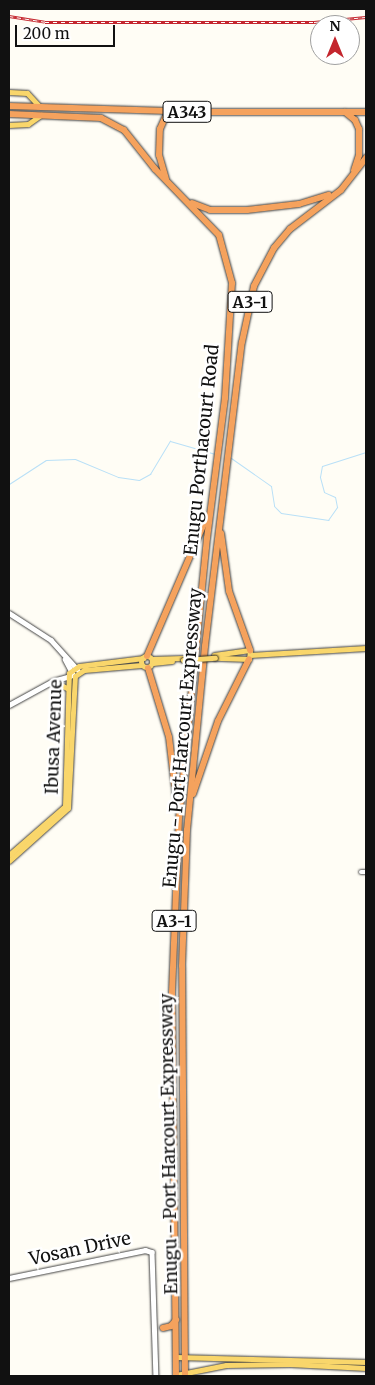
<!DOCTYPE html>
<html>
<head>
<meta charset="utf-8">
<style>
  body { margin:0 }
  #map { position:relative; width:375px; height:1385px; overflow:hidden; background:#fffdf5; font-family:Merriweather,serif }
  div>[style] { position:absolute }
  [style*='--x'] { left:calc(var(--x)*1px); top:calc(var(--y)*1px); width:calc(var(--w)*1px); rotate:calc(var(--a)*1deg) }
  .stream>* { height:1px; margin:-0.5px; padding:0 0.5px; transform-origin:0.5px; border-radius:0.5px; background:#b9e0f7 }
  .roads { filter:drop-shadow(0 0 1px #444) drop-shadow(0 0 1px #444) }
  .minor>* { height:4.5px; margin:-2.25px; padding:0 2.25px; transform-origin:2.25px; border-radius:2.25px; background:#fff }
  .major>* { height:5px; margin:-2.5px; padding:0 2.5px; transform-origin:2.5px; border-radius:2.5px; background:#f9d66b }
  .major>.ring { margin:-2.5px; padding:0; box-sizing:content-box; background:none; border:5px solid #f9d66b; border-radius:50% }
  .highway>* { height:6px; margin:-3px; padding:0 3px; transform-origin:3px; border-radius:3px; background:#f5a25d }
  .rail>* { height:3px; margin-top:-1.5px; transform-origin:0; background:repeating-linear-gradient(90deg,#fff 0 4px,#c4262e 0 8px); box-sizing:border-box; border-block:1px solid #c4262e }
  .bridges { filter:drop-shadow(0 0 1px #222) drop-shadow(0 0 1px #222) }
  .major-bridge>* { height:5px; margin:-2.5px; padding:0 2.5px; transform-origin:2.5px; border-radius:2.5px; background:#f9d66b }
  span { translate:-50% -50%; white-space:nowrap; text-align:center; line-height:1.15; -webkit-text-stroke:5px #fff; paint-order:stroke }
  .shield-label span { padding:1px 4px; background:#fff; border:1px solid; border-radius:4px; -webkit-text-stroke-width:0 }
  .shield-label { font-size:16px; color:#111; font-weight:700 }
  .street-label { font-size:18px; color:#111 }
  .frame { position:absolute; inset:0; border:10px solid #111; pointer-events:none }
  .north { position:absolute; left:310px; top:15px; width:50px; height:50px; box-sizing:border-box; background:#fff; border:1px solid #a0a0a0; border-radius:50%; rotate:0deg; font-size:14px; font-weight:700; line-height:20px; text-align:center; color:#111 }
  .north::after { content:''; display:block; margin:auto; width:18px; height:22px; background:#c4262e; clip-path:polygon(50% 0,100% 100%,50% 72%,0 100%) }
  .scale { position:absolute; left:15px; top:25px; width:100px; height:22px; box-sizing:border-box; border:2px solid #111; border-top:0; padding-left:6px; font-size:15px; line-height:18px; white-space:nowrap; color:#111; -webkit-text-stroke:4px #fff; paint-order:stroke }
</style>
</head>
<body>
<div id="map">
  <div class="stream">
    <i style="--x:231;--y:458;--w:49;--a:35"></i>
    <i style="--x:271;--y:486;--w:20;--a:81"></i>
    <i style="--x:274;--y:506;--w:10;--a:45"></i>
    <i style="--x:281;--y:513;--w:48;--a:8.5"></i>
    <i style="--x:328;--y:520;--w:16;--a:-55"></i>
    <i style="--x:337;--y:507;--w:10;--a:-101"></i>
    <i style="--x:335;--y:497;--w:12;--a:-156"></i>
    <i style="--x:324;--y:492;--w:16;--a:-105"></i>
    <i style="--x:320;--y:477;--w:11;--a:-80"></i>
    <i style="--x:322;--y:466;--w:46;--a:-17.7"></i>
    <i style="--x:9;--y:484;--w:44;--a:-33"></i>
    <i style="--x:46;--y:460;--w:29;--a:-2"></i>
    <i style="--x:75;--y:459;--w:47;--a:22.7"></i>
    <i style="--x:118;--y:477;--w:21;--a:8"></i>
    <i style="--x:139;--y:480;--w:13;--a:-29"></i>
    <i style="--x:150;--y:474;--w:39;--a:-59"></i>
    <i style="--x:170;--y:441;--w:47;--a:16.1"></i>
  </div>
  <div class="roads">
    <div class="minor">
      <i style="--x:9;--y:613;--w:50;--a:32.7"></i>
      <i style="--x:51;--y:640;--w:40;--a:48"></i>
      <i style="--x:65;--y:659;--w:17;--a:62"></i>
      <i style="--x:9;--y:705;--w:50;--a:-28.6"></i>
      <i style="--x:53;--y:681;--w:18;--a:-16"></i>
      <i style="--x:361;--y:872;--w:5;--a:0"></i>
      <i style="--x:9;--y:1278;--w:139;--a:-11.6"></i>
      <i style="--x:145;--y:1250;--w:7;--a:16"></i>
      <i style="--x:152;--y:1252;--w:124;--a:88.2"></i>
    </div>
    <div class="major">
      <i style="--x:9;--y:92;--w:18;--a:3"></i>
      <i style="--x:27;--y:93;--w:18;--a:47"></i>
      <i style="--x:9;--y:125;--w:19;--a:-3"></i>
      <i style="--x:28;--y:124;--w:16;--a:-35"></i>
      <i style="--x:214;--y:655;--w:36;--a:-8"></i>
      <i style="--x:250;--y:650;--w:9;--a:96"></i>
      <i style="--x:249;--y:659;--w:34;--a:-178"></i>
      <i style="--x:250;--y:655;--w:116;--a:-3.5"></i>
      <i class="ring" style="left:141.5px;top:656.5px;width:6px;height:6px"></i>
      <i style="--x:152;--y:659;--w:31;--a:-2"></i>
      <i style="--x:153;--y:663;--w:19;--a:-6"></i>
      <i style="--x:53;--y:681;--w:16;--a:27"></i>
      <i style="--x:9;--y:855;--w:74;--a:-41.2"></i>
      <i style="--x:65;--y:806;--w:133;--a:-88.3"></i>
      <i style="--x:69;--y:673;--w:12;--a:-35"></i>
      <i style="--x:79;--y:666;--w:65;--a:-7"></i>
      <i style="--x:9;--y:861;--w:79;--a:-41.9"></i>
      <i style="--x:68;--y:808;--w:132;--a:-87"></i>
      <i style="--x:75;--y:676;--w:11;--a:-34"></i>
      <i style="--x:84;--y:670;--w:58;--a:-4.9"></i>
      <i style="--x:176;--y:1357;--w:190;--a:1.5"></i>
      <i style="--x:176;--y:1375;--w:51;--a:-11.3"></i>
      <i style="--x:226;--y:1365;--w:64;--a:-0.9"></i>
      <i style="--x:290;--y:1364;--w:76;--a:3"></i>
    </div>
    <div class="highway">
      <i style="--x:9;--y:106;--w:191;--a:1.8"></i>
      <i style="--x:200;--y:112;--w:166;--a:0"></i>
      <i style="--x:345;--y:112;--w:13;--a:39"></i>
      <i style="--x:355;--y:120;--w:10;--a:66"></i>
      <i style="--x:359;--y:129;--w:26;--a:90"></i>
      <i style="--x:359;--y:155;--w:16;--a:108"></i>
      <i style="--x:9;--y:114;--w:92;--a:2.5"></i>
      <i style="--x:101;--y:118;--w:26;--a:28"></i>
      <i style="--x:124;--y:130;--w:50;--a:51.5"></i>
      <i style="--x:155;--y:169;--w:92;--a:45.9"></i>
      <i style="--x:219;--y:235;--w:50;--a:74.8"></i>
      <i style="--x:232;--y:283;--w:115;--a:93.5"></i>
      <i style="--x:225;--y:398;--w:141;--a:97.3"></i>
      <i style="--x:207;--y:538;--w:281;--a:95.7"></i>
      <i style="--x:179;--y:818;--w:176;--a:92.3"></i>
      <i style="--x:172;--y:994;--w:382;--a:89.4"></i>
      <i style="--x:166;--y:179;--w:25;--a:-106"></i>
      <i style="--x:159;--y:155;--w:26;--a:-88"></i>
      <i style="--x:160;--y:129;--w:12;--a:-66"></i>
      <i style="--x:165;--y:118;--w:11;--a:-27"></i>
      <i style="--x:192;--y:203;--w:19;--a:21"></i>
      <i style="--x:210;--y:210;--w:37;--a:0"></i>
      <i style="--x:247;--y:210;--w:52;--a:-6.6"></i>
      <i style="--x:299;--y:204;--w:31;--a:-17"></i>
      <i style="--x:221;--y:533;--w:59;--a:82.1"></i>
      <i style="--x:229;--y:591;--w:63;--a:70.4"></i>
      <i style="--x:147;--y:656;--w:149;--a:-66.7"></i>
      <i style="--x:148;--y:668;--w:72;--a:73.1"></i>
      <i style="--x:169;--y:737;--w:68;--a:83.3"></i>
      <i style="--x:193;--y:794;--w:77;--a:-71.1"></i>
      <i style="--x:218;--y:721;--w:69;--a:-63.4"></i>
      <i style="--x:163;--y:1328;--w:8;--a:-14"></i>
      <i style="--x:171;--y:1326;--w:8;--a:-50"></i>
      <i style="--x:185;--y:1376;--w:410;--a:-90.4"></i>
      <i style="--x:182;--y:966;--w:136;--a:-87.9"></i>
      <i style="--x:187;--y:830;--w:185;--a:-84.4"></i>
      <i style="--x:205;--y:646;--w:306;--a:-83.1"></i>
      <i style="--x:242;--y:342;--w:57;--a:-77.9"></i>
      <i style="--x:254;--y:286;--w:43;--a:-62.2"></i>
      <i style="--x:274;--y:248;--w:25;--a:-50"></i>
      <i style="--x:290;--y:229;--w:64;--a:-37.4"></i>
      <i style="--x:341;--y:190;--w:41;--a:-52"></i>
    </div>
  </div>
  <div class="rail">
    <i style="--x:9;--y:16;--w:36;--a:9"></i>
    <i style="--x:45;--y:22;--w:269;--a:0"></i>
    <i style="--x:314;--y:22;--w:52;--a:-5.5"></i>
  </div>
  <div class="bridges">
    <div class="major-bridge">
      <i style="--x:183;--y:660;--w:32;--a:-4"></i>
    </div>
  </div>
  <div class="shield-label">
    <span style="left:187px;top:112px">A343</span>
    <span style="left:250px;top:302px">A3-1</span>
    <span style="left:174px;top:921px">A3-1</span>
  </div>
  <div class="street-label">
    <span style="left:202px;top:450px;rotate:-84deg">Enugu Porthacourt Road</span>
    <span style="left:54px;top:737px;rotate:-88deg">Ibusa Avenue</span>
    <span style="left:183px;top:738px;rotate:-85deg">Enugu - Port Harcourt Expressway</span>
    <span style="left:169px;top:1144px;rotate:-91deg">Enugu - Port Harcourt Expressway</span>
    <span style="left:80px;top:1249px;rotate:-12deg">Vosan Drive</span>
  </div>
  <div class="frame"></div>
  <div class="north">N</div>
  <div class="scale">200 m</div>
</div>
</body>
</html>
